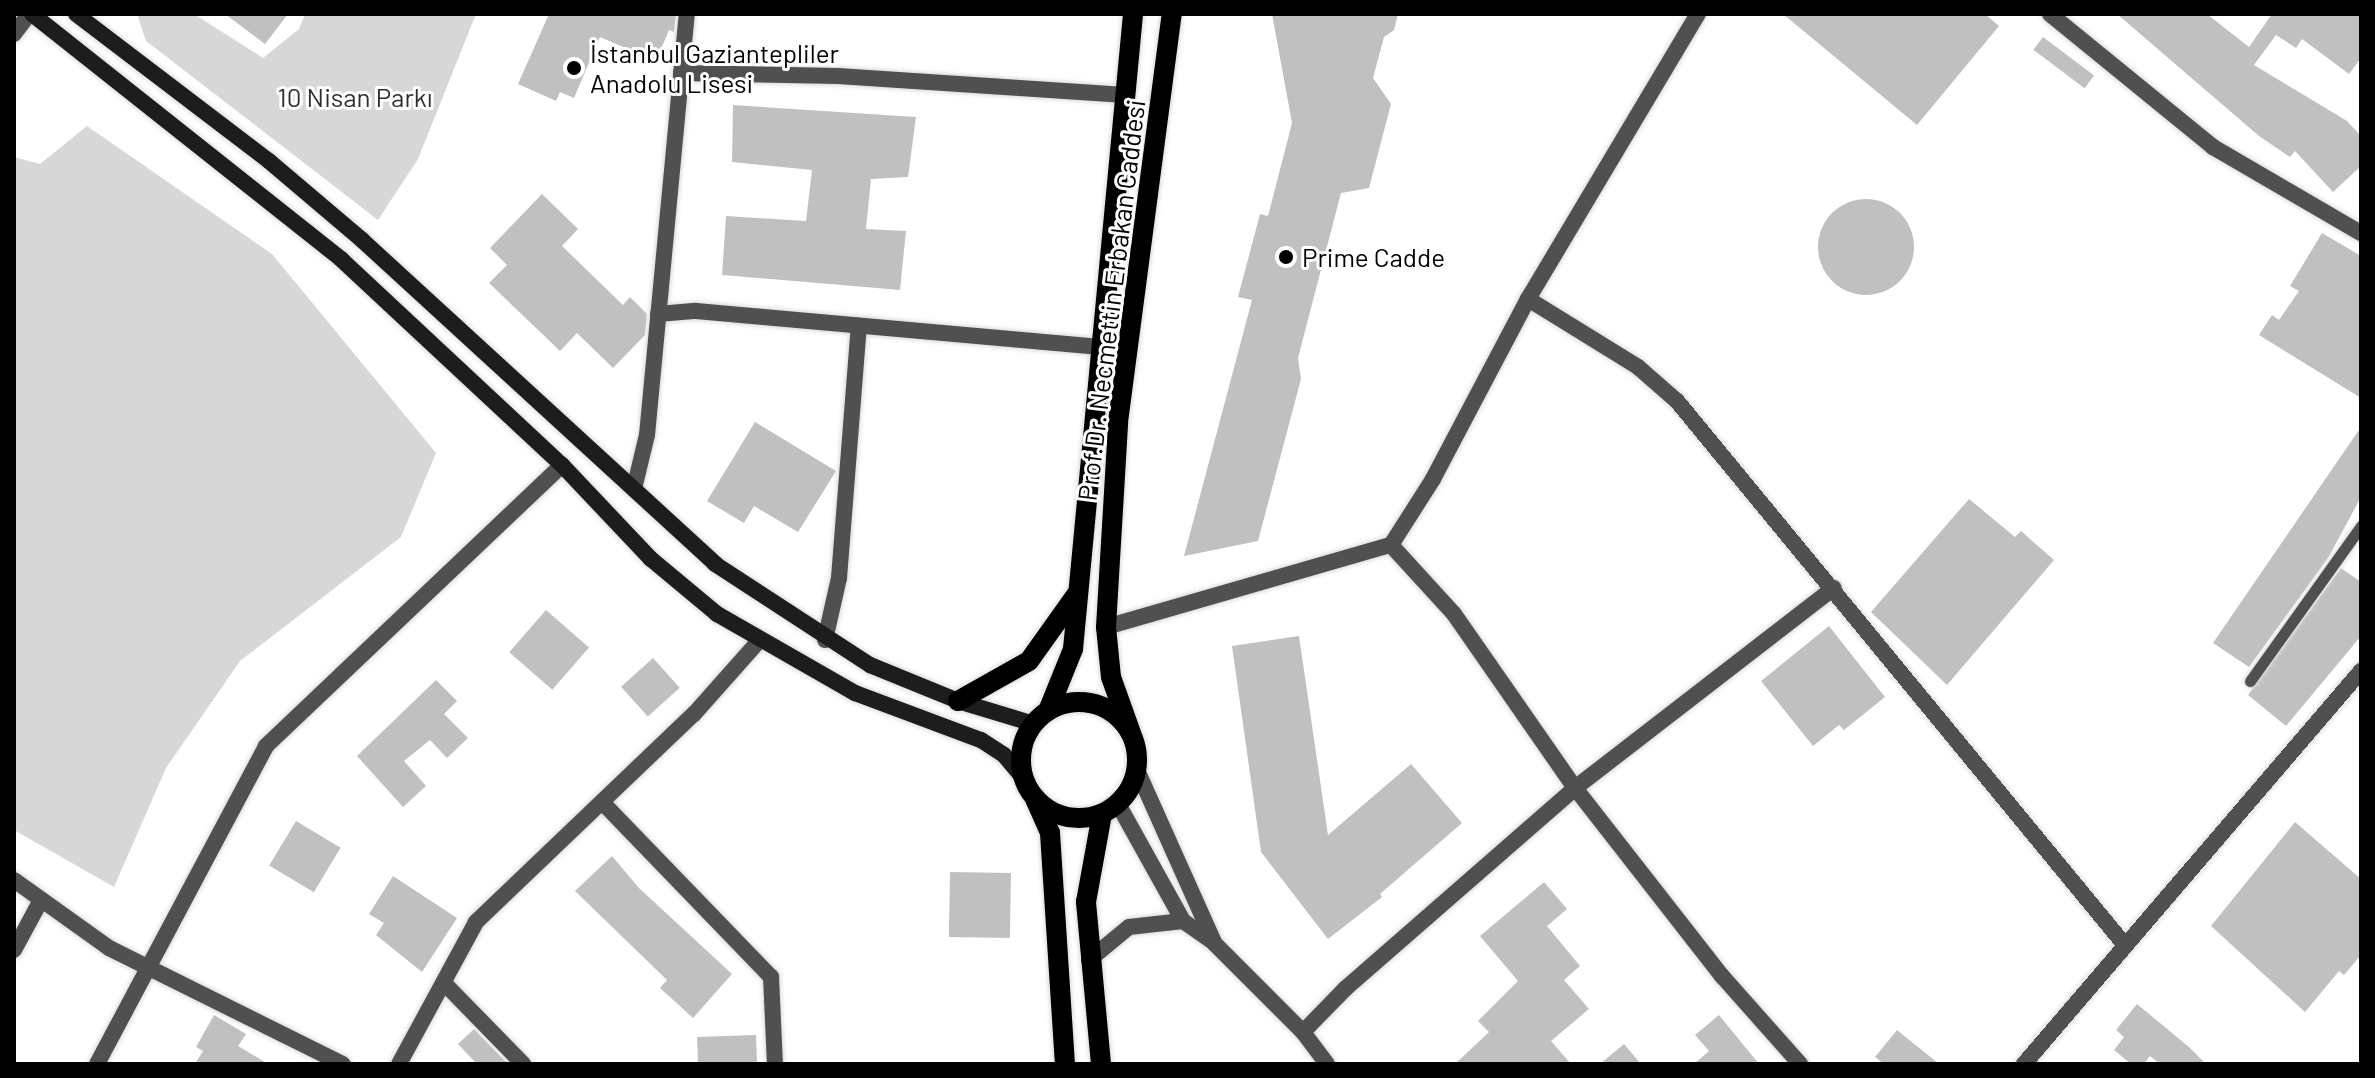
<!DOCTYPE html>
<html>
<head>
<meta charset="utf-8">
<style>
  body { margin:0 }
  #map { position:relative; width:2375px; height:1078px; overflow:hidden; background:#fff; font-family:Barlow,sans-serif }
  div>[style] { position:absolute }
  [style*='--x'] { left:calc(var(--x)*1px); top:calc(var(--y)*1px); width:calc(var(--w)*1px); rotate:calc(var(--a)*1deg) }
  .green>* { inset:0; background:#d7d7d7 }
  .building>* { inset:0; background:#c0c0c0; transform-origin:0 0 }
  .round { border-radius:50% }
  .roads { filter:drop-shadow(0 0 2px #dbdbdb) drop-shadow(0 0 2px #dbdbdb) }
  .lane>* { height:11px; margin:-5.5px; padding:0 5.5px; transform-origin:5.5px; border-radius:5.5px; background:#505050 }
  .street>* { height:16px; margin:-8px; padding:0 8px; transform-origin:8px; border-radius:8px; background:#505050 }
  .secondary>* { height:16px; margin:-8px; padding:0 8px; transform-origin:8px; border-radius:8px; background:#1d1d1d }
  .primary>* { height:20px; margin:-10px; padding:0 10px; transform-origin:10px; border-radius:10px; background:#000 }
  .primary>.ring { margin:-10px; padding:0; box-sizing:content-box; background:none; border:20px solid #000; border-radius:50% }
  .dots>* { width:22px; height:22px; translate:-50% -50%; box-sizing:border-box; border:4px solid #fff; border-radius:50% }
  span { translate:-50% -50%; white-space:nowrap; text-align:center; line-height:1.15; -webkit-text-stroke:6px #fff; paint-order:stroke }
  .poi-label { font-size:26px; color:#000 }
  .left { translate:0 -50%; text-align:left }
  .park-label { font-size:26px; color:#2e2e2e }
  .street-label { font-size:26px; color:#000 }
  .frame { position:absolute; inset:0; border:16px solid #000; pointer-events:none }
</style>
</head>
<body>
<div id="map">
  <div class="green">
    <i style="clip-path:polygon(137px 14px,194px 14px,263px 58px,299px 29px,305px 14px,476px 14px,418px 159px,378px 220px,146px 41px)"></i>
    <i style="clip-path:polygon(87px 126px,272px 254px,436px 453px,401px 537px,240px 661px,166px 768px,114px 887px,14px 830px,14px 157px,40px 164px)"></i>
  </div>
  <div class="building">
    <i style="clip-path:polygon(225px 14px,288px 14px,265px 44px)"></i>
    <i style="clip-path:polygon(549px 14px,676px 14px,674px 32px,669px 30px,656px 61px,600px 37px,574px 98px,560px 92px,556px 101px,518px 84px)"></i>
    <i style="clip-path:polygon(1272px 14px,1398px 14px,1394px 30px,1384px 37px,1373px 78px,1391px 104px,1369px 188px,1341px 193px,1298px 358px,1301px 379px,1258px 541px,1184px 556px,1252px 300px,1238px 297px,1260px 214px,1268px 216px,1292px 123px)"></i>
    <i style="clip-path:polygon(1783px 14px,1985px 14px,1999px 26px,1917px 125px)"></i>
    <i style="clip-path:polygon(2117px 14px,2207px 14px,2249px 47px,2272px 14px,2361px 14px,2361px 58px,2349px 74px,2302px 39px,2296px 48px,2276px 35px,2254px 65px,2347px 121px,2361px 136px,2361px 166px,2333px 192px,2295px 151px,2290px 157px,2259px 136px)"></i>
    <i style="left:2043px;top:37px;width:64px;height:16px;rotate:37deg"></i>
    <i style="clip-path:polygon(733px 105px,916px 117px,908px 177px,871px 179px,866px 229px,906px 231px,900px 290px,722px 275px,726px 216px,806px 221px,812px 170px,732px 162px)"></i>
    <i style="clip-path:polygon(542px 194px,578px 229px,562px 246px,623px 305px,630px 297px,647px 314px,645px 335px,613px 368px,577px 333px,560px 351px,489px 283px,507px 265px,490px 248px)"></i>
    <i class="round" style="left:1818px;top:199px;width:96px;height:96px"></i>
    <i style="clip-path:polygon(2322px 233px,2361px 256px,2361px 398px,2259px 335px,2272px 315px,2279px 320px,2299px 291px,2290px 286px)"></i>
    <i style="clip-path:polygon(755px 422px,836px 471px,798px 532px,754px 506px,744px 523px,707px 501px)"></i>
    <i style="clip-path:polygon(2361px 427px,2361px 497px,2328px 558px,2249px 667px,2213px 643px)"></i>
    <i style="clip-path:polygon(1969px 499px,2015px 537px,2021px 531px,2054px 560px,1947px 685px,1871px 612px)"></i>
    <i style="clip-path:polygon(2341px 568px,2361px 582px,2361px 636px,2286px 726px,2248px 695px)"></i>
    <i style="left:546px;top:610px;width:57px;height:56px;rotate:41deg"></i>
    <i style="clip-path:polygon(1829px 626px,1885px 697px,1844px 730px,1839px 725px,1813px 746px,1761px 681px)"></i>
    <i style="clip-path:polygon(1299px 636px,1328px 835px,1411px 764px,1462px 823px,1380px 894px,1382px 897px,1328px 939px,1261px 852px,1232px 646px)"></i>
    <i style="left:653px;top:658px;width:40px;height:43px;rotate:48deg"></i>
    <i style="clip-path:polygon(436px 680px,457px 701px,444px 714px,468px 738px,447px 758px,430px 740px,404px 761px,426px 786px,403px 807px,357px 756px)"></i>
    <i style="left:296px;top:821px;width:52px;height:52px;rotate:31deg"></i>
    <i style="clip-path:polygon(2295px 822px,2361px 879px,2361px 955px,2344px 975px,2339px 971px,2305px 1012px,2211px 926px)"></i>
    <i style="clip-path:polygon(612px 856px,639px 888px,732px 974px,693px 1018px,660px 988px,667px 980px,575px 891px)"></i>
    <i style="left:950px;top:872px;width:61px;height:65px;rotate:1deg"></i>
    <i style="clip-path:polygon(393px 876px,457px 918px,422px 972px,376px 935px,384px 923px,369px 914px)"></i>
    <i style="clip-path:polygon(1544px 882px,1567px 909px,1547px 926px,1580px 966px,1564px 980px,1589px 1009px,1551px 1041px,1571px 1064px,1455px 1064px,1489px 1032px,1478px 1021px,1518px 981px,1480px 936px)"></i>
    <i style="clip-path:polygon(2137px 1004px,2189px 1047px,2206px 1064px,2160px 1064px,2150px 1056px,2144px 1064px,2131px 1064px,2114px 1050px,2124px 1037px,2116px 1030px)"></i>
    <i style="clip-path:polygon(214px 1015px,246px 1034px,238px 1046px,268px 1064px,195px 1064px,203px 1051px,196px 1047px)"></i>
    <i style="clip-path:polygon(1719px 1015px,1759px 1064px,1694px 1064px,1709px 1051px,1695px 1035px)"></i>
    <i style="clip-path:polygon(474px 1029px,508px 1064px,477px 1064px,458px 1044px)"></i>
    <i style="clip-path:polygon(1897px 1030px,1939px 1064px,1884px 1064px,1875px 1057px)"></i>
    <i style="left:756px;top:1035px;width:29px;height:59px;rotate:88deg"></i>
    <i style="clip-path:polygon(1624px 1044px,1641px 1064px,1600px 1064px)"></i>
  </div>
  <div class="roads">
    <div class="lane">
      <i style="--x:2250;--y:681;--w:191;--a:-54.4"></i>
    </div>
    <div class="street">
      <i style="--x:2050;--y:14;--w:210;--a:39.2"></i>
      <i style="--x:2213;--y:147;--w:171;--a:30.2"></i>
      <i style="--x:14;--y:34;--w:25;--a:-53"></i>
      <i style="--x:681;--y:73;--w:157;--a:1.1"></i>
      <i style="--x:838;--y:76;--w:288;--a:3.8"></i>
      <i style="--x:1528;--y:299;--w:129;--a:31.7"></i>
      <i style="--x:1638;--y:367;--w:52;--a:41.1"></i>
      <i style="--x:1677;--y:401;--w:703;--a:50.54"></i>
      <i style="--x:658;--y:314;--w:38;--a:-5"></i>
      <i style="--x:696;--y:311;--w:406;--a:5.1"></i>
      <i style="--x:634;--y:489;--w:56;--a:-76.5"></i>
      <i style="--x:647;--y:435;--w:423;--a:-84.6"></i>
      <i style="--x:1391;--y:545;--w:93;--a:47.6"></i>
      <i style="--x:1454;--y:614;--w:212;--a:55.2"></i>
      <i style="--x:1575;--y:788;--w:239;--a:52"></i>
      <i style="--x:1722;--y:976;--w:118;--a:48.4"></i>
      <i style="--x:1106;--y:627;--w:297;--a:-16.1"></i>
      <i style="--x:1391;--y:545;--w:78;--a:-57.5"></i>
      <i style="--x:1433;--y:479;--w:204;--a:-62.2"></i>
      <i style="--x:1528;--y:299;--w:332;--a:-59.2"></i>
      <i style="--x:825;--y:640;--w:64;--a:-77.3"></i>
      <i style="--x:839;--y:578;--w:253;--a:-85.5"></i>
      <i style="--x:1137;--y:770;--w:188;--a:65.9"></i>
      <i style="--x:602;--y:802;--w:243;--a:46"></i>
      <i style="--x:771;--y:977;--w:87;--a:87.4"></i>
      <i style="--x:1118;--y:804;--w:134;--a:60.9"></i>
      <i style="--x:1183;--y:921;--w:38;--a:35"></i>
      <i style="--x:1214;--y:943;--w:126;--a:45"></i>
      <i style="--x:1303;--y:1032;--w:40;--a:53"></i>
      <i style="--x:14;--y:880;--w:117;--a:35.6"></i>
      <i style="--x:109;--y:948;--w:261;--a:26.4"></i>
      <i style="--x:14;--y:950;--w:57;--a:-61.6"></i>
      <i style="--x:1089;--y:960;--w:52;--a:-39.5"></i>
      <i style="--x:1129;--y:927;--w:54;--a:-6.3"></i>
      <i style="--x:445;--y:984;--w:112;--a:45.7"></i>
      <i style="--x:1303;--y:1032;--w:62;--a:-45.7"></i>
      <i style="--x:1346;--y:988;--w:304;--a:-41.1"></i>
      <i style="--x:1575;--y:788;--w:327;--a:-37.7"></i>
      <i style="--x:97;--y:1064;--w:360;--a:-62"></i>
      <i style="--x:266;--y:746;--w:408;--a:-43.5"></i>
      <i style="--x:399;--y:1064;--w:162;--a:-61.5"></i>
      <i style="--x:476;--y:922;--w:301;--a:-43.7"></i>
      <i style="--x:694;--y:714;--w:96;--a:-48.4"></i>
      <i style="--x:2024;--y:1064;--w:518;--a:-49.39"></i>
    </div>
    <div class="secondary">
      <i style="--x:32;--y:14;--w:396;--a:38.4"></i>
      <i style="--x:342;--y:260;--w:301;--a:43"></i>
      <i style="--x:562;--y:465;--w:129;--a:46.6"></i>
      <i style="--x:651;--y:559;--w:86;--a:39.8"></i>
      <i style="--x:717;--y:614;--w:159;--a:29.8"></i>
      <i style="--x:855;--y:693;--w:134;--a:20.5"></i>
      <i style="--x:981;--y:740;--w:27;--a:33"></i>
      <i style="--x:1004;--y:755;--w:31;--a:50"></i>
      <i style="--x:76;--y:14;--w:243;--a:37.3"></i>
      <i style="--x:269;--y:161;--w:122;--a:40.3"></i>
      <i style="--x:362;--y:240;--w:479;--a:42.5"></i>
      <i style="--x:715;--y:564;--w:185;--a:33.1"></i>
      <i style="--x:870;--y:665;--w:95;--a:22.2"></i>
      <i style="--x:958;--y:701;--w:79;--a:16.8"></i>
    </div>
    <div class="primary">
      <i style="--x:958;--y:701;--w:81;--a:-29.4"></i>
      <i style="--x:1029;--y:661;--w:81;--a:-54.5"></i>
      <i class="ring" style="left:1021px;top:702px;width:96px;height:96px"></i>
      <i style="--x:1048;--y:711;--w:67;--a:-68"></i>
      <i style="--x:1073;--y:649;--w:638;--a:-84.6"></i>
      <i style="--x:1131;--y:733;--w:59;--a:-109.7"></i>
      <i style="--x:1111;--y:677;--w:50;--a:-95.7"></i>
      <i style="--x:1106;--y:627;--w:205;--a:-86.6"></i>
      <i style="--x:1118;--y:422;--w:412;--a:-82.5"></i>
      <i style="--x:1035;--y:799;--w:37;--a:66"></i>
      <i style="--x:1050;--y:833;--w:231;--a:86.3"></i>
      <i style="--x:1101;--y:1064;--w:163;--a:-95.3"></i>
      <i style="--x:1086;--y:902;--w:89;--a:-79.7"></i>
    </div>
  </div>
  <div class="dots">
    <i style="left:574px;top:68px;background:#000"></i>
    <i style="left:1286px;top:257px;background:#000"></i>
  </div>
  <div class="poi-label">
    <span class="left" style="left:590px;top:68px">İstanbul Gaziantepliler<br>Anadolu Lisesi</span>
    <span class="left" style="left:1302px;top:257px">Prime Cadde</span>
  </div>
  <div class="park-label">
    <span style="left:355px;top:97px">10 Nisan Parkı</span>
  </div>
  <div class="street-label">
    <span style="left:1111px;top:300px;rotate:-83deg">Prof.Dr. Necmettin Erbakan Caddesi</span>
  </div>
  <div class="frame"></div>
</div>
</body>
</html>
